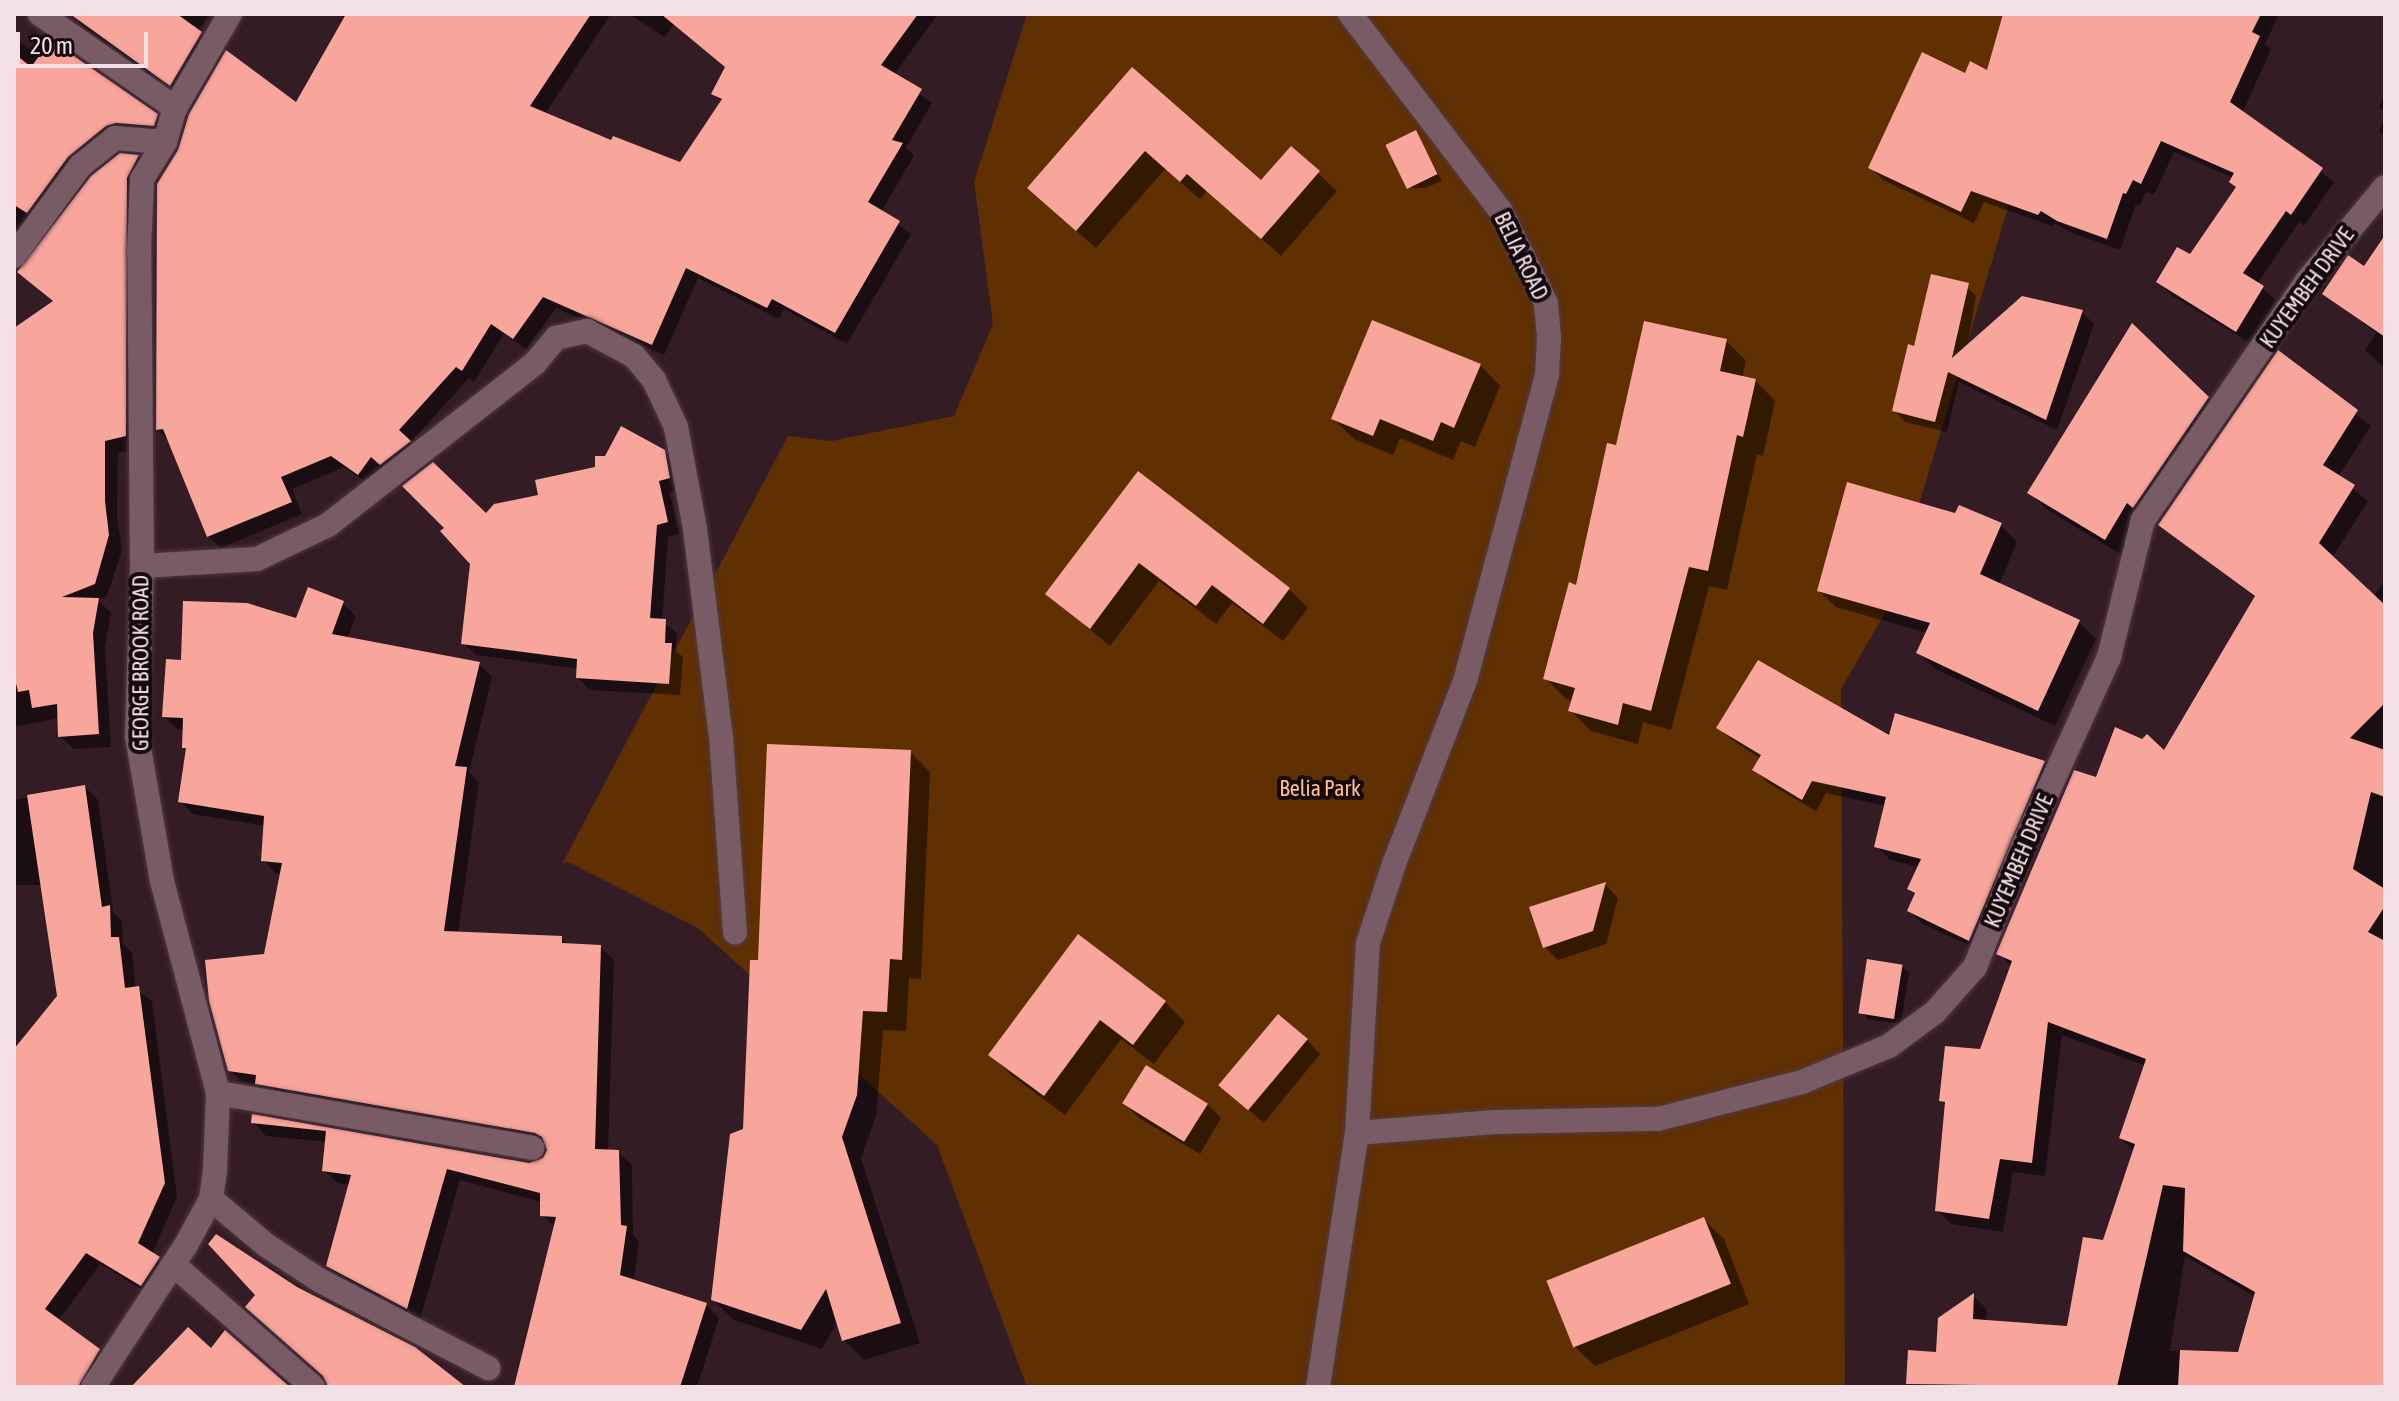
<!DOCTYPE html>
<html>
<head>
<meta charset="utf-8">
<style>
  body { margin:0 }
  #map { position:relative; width:2399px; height:1401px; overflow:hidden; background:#341c25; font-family:"Asap Condensed",sans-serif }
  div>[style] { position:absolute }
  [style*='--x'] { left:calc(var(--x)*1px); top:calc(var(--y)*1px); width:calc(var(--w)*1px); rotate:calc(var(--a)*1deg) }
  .green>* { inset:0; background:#602f02 }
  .shadow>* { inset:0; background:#0007 }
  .building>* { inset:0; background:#f8a59c; transform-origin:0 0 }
  .roads { filter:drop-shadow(0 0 2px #4f3a42) drop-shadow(0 0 2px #4f3a42) }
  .minor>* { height:24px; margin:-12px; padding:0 12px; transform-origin:12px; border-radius:12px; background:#785b65 }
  span { translate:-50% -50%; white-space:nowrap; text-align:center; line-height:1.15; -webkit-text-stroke:8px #150a0e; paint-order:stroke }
  .street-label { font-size:22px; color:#f2e0e6 }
  .park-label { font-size:22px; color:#fdbe92 }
  .frame { position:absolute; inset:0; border:16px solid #f2e0e6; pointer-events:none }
  .scale { position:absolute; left:16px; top:32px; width:132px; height:36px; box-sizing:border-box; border:4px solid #f2e0e6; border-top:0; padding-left:10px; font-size:24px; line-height:28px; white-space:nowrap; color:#f2e0e6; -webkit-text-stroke:6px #150a0e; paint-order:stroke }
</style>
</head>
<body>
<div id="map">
  <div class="green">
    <i style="clip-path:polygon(1027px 14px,2066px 14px,1888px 608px,1841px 689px,1845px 1387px,1027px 1387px,937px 1145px,698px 928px,568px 862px,562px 864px,788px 436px,832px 441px,954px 416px,993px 324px,974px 182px)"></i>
  </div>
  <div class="shadow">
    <i style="clip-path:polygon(73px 14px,209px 14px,198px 32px,212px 45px,183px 96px,83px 27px)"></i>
    <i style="clip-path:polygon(338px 14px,611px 14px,545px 114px,612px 143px,681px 164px,722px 102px,714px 94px,727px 68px,674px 24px,665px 37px,629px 14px,938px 14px,894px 75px,932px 103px,906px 148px,914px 156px,881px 212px,911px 234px,847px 344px,784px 309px,779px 319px,698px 278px,664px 355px,556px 308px,526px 349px,504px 334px,474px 382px,469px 378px,410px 443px,421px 455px,371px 486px,344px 467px,292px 489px,302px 514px,221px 548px,208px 536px,170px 442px,158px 430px,297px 105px,346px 18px)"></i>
    <i style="clip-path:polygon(2005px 14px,2279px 14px,2265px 44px,2271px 50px,2242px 113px,2334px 182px,2304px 226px,2299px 222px,2257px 284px,2276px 300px,2250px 343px,2171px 295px,2158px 282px,2191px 257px,2238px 188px,2233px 178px,2174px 152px,2154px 195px,2146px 192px,2139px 206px,2136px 204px,2120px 250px,2072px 233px,2054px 223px,2052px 226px,1984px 202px,1974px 223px,1883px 180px,1870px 167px,1966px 76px,1989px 72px)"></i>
    <i style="clip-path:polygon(14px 38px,41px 57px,156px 116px,170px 129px,120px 138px,81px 170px,14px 262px)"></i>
    <i style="clip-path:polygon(1132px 69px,1262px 183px,1291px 148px,1337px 191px,1281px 256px,1207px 191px,1200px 199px,1165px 169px,1096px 248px,1048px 206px)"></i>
    <i style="clip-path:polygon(2385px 95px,2385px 112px,2379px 107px)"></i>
    <i style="clip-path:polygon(2385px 118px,2385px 138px,2379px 131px)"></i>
    <i style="clip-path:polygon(1416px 132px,1442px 181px,1425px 188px,1412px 188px,1405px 181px)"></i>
    <i style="clip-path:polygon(120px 155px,138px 157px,151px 170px,138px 449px,118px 453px,117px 516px,122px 550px,107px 596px,98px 600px,111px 613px,105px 647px,111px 747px,74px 749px,60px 736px,59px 718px,14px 727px,14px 330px,54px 303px,19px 271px)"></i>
    <i style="clip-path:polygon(2385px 238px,2385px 368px,2365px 350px,2376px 333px,2325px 293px,2364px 268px)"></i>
    <i style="clip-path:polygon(1964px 284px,1976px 296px,1967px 347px,2082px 312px,2094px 324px,2057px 430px,1959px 382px,1947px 432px,1905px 422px,1894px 410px)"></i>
    <i style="clip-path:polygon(1726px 341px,1746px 361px,1742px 378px,1755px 380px,1775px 401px,1763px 456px,1757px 454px,1727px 590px,1709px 586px,1671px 730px,1643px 722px,1638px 744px,1591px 731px,1571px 711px,1573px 701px,1566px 699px,1546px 679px,1578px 587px,1617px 448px)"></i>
    <i style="clip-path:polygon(evenodd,2278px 353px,2371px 426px,2338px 477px,2368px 501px,2332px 558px,2373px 597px,2385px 580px,2385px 1387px,1912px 1387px,1908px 1383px,1937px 1354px,1973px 1296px,1987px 1309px,1986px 1322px,2069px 1328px,2104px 1243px,2134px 1152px,2121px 1138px,2146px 1066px,2062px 1035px,2045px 1176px,2013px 1172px,2003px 1232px,1951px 1224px,1937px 1210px,1947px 1106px,1941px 1100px,1981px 1051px,2012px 967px,1999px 953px,2097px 780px,2164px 753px,2256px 598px,2160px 525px,2278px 353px,2185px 1256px,2256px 1297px,2239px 1354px,2170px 1351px,2185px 1256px)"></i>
    <i style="clip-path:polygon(1480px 365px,1500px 386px,1475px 447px,1461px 441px,1453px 460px,1400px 438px,1393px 455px,1354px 439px,1333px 419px)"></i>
    <i style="clip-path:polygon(2208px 398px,2224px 414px,2144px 518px,2122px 555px,2046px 509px,2030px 493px)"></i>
    <i style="clip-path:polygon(664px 451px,676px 464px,681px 490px,670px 493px,679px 534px,668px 537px,662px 621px,677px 633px,676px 651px,683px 657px,680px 695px,590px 690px,578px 678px,579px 669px,476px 655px,463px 643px,486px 516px)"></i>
    <i style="clip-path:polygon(1138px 474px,1289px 589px,1308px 608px,1283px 641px,1232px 603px,1216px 624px,1159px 581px,1110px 646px,1047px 594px)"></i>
    <i style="clip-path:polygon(2000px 525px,2017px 542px,1999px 585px,2079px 622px,2096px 639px,2055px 726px,1935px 669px,1918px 652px,1927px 633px,1836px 607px,1819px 591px)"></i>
    <i style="clip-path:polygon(343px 603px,356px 616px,347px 639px,479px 664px,492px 677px,469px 772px,479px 782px,458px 934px,561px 938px,568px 945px,600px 947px,614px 960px,608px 1152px,618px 1152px,632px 1165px,633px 1235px,639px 1241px,634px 1281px,706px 1305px,719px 1318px,697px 1387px,516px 1387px,556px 1228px,542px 1215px,542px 1202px,460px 1180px,420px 1320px,341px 1279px,328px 1266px,350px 1185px,337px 1183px,324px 1170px,327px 1142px,266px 1136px,253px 1122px,253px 1116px,530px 1165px,545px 1160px,548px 1145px,270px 1097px,259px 1085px,243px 1083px,229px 1069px,266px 956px,281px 874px,276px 873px,263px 860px,266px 826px,193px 814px,180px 801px,188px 751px,184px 747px,185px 730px,178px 730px,165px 717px,183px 662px)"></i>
    <i style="clip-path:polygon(1719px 727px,1890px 738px,2044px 763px,2057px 776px,1983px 952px,1923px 924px,1909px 911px,1916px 896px,1909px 889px,1919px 867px,1890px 860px,1877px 847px,1886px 806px,1826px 793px,1816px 811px,1768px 783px,1755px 770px,1761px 759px,1732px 740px)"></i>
    <i style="clip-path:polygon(910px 752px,930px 772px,921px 979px,909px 978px,906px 1031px,883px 1030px,876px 1116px,861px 1158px,920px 1343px,864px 1360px,844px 1340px,838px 1321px,822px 1349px,734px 1320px,713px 1300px,745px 1131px,759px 962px)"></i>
    <i style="clip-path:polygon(85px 787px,98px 800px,113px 912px,122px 921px,123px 944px,132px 952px,136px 989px,152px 1001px,177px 1197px,152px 1254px,172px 1272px,155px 1298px,100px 1264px,58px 1321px,112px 1364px,98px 1387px,14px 1387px,14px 1052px,59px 996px,42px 885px,14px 885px,14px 800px)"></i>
    <i style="clip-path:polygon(1605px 884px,1618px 898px,1606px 944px,1558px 960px,1545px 947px)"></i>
    <i style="clip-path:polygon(1078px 937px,1165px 1002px,1185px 1022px,1154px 1064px,1121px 1039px,1065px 1115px,1011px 1075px,991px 1055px)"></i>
    <i style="clip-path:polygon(1902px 967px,1909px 973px,1901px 1024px,1868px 1019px,1862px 1012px)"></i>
    <i style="clip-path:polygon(1307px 1040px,1320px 1054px,1264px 1123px,1222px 1087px)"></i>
    <i style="clip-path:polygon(1125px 1104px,1207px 1104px,1221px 1118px,1200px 1154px,1139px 1118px)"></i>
    <i style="clip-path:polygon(1703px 1219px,1724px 1239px,1749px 1304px,1595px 1366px,1574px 1346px)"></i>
  </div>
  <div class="building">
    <i style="clip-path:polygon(70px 14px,177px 14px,202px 32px,170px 86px)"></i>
    <i style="clip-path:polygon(346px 14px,591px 14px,530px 106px,611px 140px,613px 136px,680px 162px,722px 99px,711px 94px,725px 67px,661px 14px,918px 14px,881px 65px,922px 89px,892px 140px,903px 143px,868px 202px,900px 221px,835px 333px,772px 299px,767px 308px,686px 268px,652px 345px,543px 297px,513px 339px,491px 324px,462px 371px,456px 367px,399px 430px,411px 441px,380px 465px,371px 457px,358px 475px,331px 456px,281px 477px,292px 502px,207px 537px,163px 429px,156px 430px,157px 184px,178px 150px,189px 114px,226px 50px,296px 102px)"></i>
    <i style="clip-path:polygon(2003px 14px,2261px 14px,2252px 32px,2260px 36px,2230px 102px,2323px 168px,2291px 215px,2286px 211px,2243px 273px,2264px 286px,2236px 332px,2156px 282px,2177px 247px,2190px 254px,2236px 187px,2229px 182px,2234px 173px,2161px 141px,2141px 184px,2133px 180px,2126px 194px,2123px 193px,2107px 239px,2057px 221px,2041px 211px,2038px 215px,1971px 191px,1961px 212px,1868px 168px,1922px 52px,1965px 73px,1970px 61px,1987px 70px)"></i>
    <i style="clip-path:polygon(51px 40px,158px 114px,154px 126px,116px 123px,106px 126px,68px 157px,27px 213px,14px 205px,14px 53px,31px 67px)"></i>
    <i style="clip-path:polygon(1132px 67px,1261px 180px,1291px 146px,1320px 171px,1261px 239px,1187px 174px,1180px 182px,1145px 151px,1076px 231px,1027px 188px)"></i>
    <i style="left:1416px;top:130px;width:49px;height:34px;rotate:64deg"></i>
    <i style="clip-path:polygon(120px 153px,139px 155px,127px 178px,126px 436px,105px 441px,105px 501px,109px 535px,95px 584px,62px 597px,99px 598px,93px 633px,99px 734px,58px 737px,57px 704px,32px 708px,29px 690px,18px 692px,14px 675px,14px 328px,53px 301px,17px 272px,91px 176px)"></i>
    <i style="clip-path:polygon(2385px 235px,2385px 337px,2322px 294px,2348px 255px,2364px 266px)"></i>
    <i style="clip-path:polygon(1931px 274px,1969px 283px,1952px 358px,2022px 296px,2083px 310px,2046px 420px,1948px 372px,1935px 422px,1892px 411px,1908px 344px,1914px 346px)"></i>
    <i style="clip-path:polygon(1372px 320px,1481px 364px,1454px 428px,1441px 422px,1433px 441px,1380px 419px,1373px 436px,1331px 419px)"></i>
    <i style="clip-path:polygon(1644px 321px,1727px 339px,1720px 371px,1756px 379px,1743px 437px,1737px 435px,1708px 571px,1689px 567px,1651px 711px,1623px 703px,1618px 725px,1568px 711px,1575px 688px,1543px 679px,1569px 582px,1576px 585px,1607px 443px,1616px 445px)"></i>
    <i style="clip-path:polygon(2132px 323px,2209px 397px,2133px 508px,2127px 503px,2105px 540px,2027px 493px)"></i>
    <i style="clip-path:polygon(2278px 350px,2358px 410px,2323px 465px,2355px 485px,2319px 543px,2385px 605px,2385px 703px,2350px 738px,2385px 750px,2385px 797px,2371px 792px,2353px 869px,2385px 889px,2385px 906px,2368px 932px,2385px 941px,2385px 1387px,2178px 1387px,2180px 1350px,2238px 1352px,2255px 1292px,2183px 1251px,2185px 1188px,2163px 1185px,2117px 1387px,1906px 1384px,1908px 1350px,1936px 1352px,1938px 1318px,1974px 1293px,1973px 1319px,2067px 1326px,2083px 1237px,2103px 1240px,2135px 1144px,2119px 1138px,2146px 1059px,2048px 1022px,2032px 1163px,2000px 1159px,1989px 1219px,1935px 1211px,1945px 1102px,1939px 1101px,1945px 1046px,1980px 1049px,2012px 961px,1996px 954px,2074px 770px,2096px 777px,2115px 727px,2142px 739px,2147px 734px,2164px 750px,2255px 596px,2158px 525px)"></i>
    <i style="clip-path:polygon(621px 426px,665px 450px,670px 478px,659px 481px,668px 522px,657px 525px,650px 618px,666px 619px,665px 643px,672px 643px,669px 684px,576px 678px,577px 659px,461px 644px,470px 564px,440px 531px,444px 528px,402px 486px,433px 462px,486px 513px,494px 504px,538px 495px,535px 480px,595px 467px,595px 456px,605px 456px)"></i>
    <i style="clip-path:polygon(1138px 471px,1290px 588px,1263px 624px,1212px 585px,1196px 606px,1139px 563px,1090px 629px,1045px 594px)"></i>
    <i style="clip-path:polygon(1847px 482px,1955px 513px,1959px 505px,2002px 523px,1980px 574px,2080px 620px,2038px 711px,1916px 653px,1930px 623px,1817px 591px)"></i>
    <i style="clip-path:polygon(308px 587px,344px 601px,332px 634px,480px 662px,455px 766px,467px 767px,444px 931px,562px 936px,562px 943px,601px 945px,595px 1149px,619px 1150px,621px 1225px,627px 1226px,620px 1275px,707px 1303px,680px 1387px,514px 1387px,556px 1217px,540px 1216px,540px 1193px,447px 1169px,407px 1309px,326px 1266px,351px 1175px,322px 1171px,326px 1131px,251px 1123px,252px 1114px,529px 1163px,543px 1158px,547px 1150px,542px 1137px,535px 1133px,255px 1084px,256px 1075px,228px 1071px,209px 1001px,205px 960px,264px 954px,282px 863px,261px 861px,264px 816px,178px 802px,186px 748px,182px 748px,183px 718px,162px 717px,166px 659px,181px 660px,183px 601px,247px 603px,296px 618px)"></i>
    <i style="clip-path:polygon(1758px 660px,1889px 735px,1895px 713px,2045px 761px,1969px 941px,1907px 911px,1915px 893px,1907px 889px,1921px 859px,1874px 847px,1886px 797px,1812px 781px,1802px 800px,1752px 770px,1761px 755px,1716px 728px)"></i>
    <i style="clip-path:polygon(767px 744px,911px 750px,902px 960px,890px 959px,887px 1012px,863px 1011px,857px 1095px,842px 1137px,901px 1323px,842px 1341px,826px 1289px,801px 1330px,711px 1300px,730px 1134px,743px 1129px,750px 960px,758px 960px)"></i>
    <i style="clip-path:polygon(85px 785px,102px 907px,110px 905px,111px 937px,119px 937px,125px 988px,139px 986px,165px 1183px,138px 1243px,160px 1257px,141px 1286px,86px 1253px,45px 1309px,100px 1349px,78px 1387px,14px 1387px,14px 1049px,57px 996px,27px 795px)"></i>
    <i style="clip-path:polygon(1606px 882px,1593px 931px,1543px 948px,1529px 907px)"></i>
    <i style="clip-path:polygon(1078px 934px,1166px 1001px,1133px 1045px,1100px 1020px,1044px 1096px,988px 1055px)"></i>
    <i style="left:1867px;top:959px;width:36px;height:55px;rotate:9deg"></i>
    <i style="left:1278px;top:1014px;width:39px;height:93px;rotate:40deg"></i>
    <i style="left:1146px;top:1065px;width:73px;height:45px;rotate:32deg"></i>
    <i style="left:1704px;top:1217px;width:72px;height:170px;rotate:68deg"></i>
    <i style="clip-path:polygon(216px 1234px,297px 1287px,415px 1347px,466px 1387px,328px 1387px,323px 1376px,245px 1307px,255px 1295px,208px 1244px)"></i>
    <i style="clip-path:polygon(188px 1327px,211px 1348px,225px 1330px,290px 1387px,131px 1387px)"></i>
  </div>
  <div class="roads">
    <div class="minor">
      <i style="--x:40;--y:14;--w:165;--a:34.8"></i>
      <i style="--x:14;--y:256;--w:112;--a:-53.7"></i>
      <i style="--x:80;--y:166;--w:45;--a:-38.7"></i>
      <i style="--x:115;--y:138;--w:50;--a:4.6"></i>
      <i style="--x:142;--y:566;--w:115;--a:-3.5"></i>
      <i style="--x:257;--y:559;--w:79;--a:-25.6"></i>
      <i style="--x:328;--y:525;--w:263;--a:-38"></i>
      <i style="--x:535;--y:363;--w:33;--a:-50"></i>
      <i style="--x:556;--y:338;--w:32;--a:-13"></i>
      <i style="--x:587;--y:331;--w:53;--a:28"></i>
      <i style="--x:634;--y:356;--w:31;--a:50"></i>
      <i style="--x:654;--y:380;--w:52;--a:64.9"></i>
      <i style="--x:676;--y:427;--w:104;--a:79.4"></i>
      <i style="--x:695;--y:529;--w:210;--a:82.9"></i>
      <i style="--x:721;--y:737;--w:196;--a:85.9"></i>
      <i style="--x:218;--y:1093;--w:319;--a:9.9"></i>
      <i style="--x:1357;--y:1133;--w:138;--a:-4.6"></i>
      <i style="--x:1495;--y:1122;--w:163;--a:-1.1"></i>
      <i style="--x:1658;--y:1119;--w:149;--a:-14.4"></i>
      <i style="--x:1802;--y:1082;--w:94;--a:-22.5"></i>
      <i style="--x:1889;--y:1046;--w:57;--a:-36.5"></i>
      <i style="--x:1935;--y:1012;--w:60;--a:-48.4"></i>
      <i style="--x:1975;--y:967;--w:128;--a:-68.4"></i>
      <i style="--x:2022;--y:848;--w:210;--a:-65.5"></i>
      <i style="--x:2109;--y:657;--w:141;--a:-76.1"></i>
      <i style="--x:2143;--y:520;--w:290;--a:-55.5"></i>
      <i style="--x:2307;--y:281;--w:122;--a:-50.3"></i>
      <i style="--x:211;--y:1199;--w:72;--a:39.9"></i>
      <i style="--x:266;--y:1245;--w:64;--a:33.4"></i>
      <i style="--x:319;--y:1280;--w:191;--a:27.5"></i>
      <i style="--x:174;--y:1265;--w:185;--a:41.3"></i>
      <i style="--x:93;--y:1387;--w:170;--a:-56.8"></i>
      <i style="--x:186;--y:1245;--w:52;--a:-61.5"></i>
      <i style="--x:211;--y:1199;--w:28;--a:-82"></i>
      <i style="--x:215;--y:1171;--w:78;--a:-87.8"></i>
      <i style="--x:218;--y:1093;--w:219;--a:-104.8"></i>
      <i style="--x:162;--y:881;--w:146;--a:-99.8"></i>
      <i style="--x:137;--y:737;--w:171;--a:-88.3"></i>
      <i style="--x:142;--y:566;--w:314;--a:-90.5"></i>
      <i style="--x:139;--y:252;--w:73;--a:-87.6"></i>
      <i style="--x:142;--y:179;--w:44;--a:-58.1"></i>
      <i style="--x:165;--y:142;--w:35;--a:-74"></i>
      <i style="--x:175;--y:108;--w:109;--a:-59.7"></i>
      <i style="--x:1318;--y:1387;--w:257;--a:-81.3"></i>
      <i style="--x:1357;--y:1133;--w:190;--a:-86.7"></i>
      <i style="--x:1368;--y:943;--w:83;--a:-71.8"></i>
      <i style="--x:1394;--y:864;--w:196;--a:-68.8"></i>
      <i style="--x:1465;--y:681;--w:317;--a:-75"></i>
      <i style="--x:1547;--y:375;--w:37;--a:-87"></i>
      <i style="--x:1549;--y:338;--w:35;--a:-95"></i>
      <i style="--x:1546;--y:303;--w:104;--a:-116.3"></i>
      <i style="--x:1500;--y:210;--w:247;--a:-127.4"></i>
    </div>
  </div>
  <div class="street-label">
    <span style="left:1521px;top:256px;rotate:64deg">BELIA ROAD</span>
    <span style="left:2307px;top:288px;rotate:-54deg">KUYEMBEH DRIVE</span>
    <span style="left:141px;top:663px;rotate:-90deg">GEORGE BROOK ROAD</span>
    <span style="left:2019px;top:861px;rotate:-67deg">KUYEMBEH DRIVE</span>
  </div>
  <div class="park-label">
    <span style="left:1320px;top:789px">Belia Park</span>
  </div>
  <div class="frame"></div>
  <div class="scale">20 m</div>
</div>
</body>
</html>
